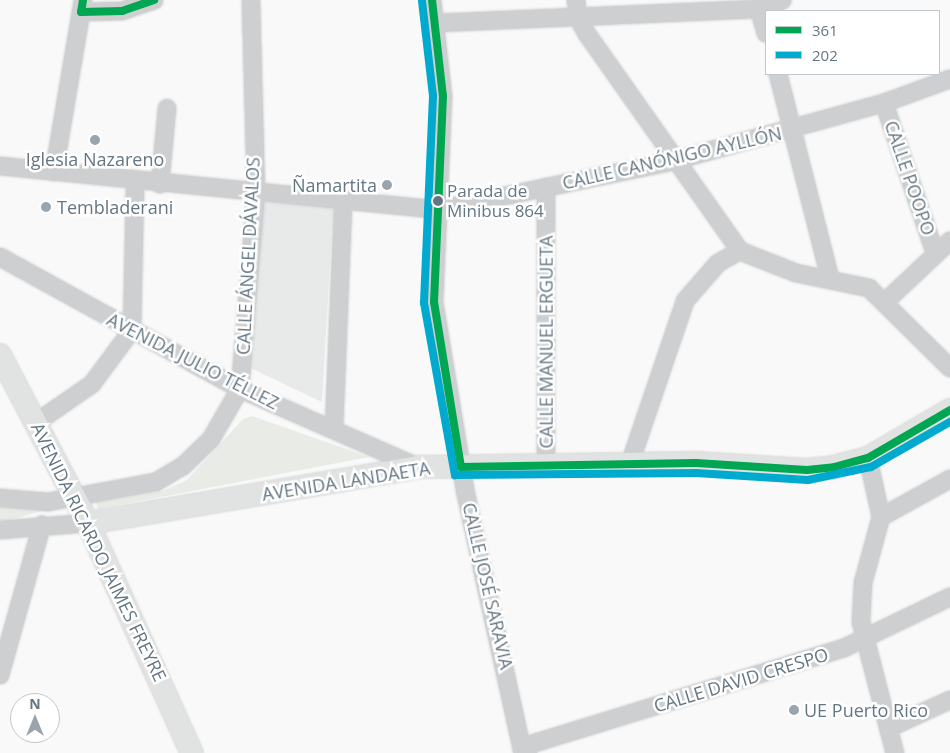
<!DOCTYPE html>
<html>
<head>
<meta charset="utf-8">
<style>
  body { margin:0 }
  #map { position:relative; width:950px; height:753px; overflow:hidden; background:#f9f9f9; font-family:"Open Sans",sans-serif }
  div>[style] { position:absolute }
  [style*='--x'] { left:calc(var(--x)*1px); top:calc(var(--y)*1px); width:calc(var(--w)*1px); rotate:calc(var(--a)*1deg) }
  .built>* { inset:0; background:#e8e9e9 }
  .green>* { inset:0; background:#e8ebe6 }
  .roads { filter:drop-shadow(0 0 1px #d5d6d7) drop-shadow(0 0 1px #d5d6d7) }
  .minor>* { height:18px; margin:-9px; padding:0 9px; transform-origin:9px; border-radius:9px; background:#cecfd0 }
  .major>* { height:22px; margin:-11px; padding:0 11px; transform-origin:11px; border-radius:11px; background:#e1e2e2 }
  .bus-1>* { height:8px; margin:-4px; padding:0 4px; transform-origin:4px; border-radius:4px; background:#00a651 }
  .bus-2>* { height:8px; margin:-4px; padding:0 4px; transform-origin:4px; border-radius:4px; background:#00a9ce }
  .dots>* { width:14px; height:14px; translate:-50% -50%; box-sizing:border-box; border:2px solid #fff; border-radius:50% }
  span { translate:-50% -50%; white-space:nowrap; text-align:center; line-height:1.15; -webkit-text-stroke:5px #fff; paint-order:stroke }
  .bus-label { font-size:17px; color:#657683 }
  .left { translate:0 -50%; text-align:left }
  .street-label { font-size:18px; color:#657683 }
  .poi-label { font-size:18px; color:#657683 }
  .right { translate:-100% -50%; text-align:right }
  .legend { position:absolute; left:765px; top:10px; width:175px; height:65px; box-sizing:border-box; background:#fff; border:1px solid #c1c8cd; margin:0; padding:6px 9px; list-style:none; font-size:15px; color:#657683 }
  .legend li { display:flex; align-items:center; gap:10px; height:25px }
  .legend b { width:25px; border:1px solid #c1c8cd }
  .north { position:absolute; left:10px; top:693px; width:50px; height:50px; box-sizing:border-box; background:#fff; border:1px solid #c1c8cd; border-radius:50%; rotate:0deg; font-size:14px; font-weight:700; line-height:20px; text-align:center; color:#657683 }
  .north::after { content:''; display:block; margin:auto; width:18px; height:22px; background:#99a4ac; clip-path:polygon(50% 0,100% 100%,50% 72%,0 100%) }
</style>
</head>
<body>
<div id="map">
  <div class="built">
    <i style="clip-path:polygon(260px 198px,333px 208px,322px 402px,246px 366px)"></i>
  </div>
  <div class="green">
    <i style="clip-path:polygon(252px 416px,369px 457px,98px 509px,96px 502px,162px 491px,187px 480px,243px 419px)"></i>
    <i style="clip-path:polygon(0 507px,43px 508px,45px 510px,0 523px)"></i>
  </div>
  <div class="roads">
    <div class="minor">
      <i style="--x:432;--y:0;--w:97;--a:83.5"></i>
      <i style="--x:443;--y:96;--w:206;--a:92.5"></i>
      <i style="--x:434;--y:302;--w:191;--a:80.6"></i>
      <i style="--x:465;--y:490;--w:269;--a:77.6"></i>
      <i style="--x:576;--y:0;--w:18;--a:84"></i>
      <i style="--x:578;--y:18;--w:18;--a:61"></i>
      <i style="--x:587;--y:34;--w:266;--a:54.8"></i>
      <i style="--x:740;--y:251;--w:60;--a:21.4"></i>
      <i style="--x:796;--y:273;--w:75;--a:11.6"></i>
      <i style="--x:869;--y:288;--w:114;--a:44.6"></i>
      <i style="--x:759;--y:9;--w:25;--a:74"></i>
      <i style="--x:81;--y:12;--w:41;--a:-1.4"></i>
      <i style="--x:122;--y:11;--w:34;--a:-19"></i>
      <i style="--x:437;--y:23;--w:322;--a:-2.5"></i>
      <i style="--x:759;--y:9;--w:25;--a:-21"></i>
      <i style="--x:778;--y:74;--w:211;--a:75.7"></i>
      <i style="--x:884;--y:103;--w:158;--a:71.2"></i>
      <i style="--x:0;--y:166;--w:439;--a:5.7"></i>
      <i style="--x:437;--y:210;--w:241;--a:-11.7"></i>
      <i style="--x:673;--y:161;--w:219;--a:-15.4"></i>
      <i style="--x:884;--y:103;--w:70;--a:-20"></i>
      <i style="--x:54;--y:172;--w:174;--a:-80.4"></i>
      <i style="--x:160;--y:184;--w:76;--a:-84.7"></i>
      <i style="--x:546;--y:187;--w:279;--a:90"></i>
      <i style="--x:0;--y:257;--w:274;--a:28.8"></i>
      <i style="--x:240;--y:389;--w:194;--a:23.7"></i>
      <i style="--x:886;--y:301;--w:88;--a:-43.2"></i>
      <i style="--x:37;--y:422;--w:67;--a:-34.6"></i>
      <i style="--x:92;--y:384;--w:67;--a:-53.5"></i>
      <i style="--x:132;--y:330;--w:148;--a:-88.8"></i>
      <i style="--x:334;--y:429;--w:228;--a:-87.7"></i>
      <i style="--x:868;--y:458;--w:60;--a:77.6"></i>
      <i style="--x:881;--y:517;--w:68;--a:105.3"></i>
      <i style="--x:863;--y:583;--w:39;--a:93"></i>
      <i style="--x:861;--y:622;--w:135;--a:75.5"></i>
      <i style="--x:630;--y:463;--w:171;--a:-71.2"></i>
      <i style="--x:685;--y:301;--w:50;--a:-49"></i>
      <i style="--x:718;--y:263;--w:25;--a:-29"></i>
      <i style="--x:0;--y:498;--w:48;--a:4.8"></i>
      <i style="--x:48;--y:502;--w:110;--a:-10.5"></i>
      <i style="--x:156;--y:482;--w:31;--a:-31"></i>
      <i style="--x:183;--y:466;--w:39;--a:-44"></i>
      <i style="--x:211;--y:439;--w:58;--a:-59.9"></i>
      <i style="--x:240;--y:389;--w:197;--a:-85.3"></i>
      <i style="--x:256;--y:193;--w:193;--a:-91.5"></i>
      <i style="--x:881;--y:517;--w:79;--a:-28.8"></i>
      <i style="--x:0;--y:530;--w:88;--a:-4.5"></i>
      <i style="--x:0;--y:675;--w:156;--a:-74.4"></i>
      <i style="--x:891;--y:727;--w:65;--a:-24.6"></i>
      <i style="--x:528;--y:753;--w:8;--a:-113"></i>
      <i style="--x:525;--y:746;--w:334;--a:-17.1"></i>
      <i style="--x:844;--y:648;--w:118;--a:-25.7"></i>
    </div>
    <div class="major">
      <i style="--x:0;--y:355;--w:190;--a:62.4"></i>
      <i style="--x:88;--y:523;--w:252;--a:65.7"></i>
      <i style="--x:88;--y:523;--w:335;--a:-9.6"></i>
      <i style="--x:418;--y:467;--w:278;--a:-0.8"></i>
      <i style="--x:696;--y:463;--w:111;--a:3.6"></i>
      <i style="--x:807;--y:470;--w:27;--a:-6"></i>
      <i style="--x:834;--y:467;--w:35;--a:-15"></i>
      <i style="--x:868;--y:458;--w:95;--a:-30.3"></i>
    </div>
  </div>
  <div class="bus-1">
    <i style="--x:83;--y:0;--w:12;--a:99"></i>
    <i style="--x:81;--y:12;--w:41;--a:-1.4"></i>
    <i style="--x:122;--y:11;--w:34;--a:-19"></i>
    <i style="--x:432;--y:0;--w:97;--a:83.5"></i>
    <i style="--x:443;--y:96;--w:206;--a:92.5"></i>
    <i style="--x:434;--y:302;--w:167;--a:80.7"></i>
    <i style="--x:461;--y:467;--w:235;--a:-1"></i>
    <i style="--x:696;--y:463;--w:111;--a:3.6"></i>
    <i style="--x:807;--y:470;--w:27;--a:-6"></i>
    <i style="--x:834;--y:467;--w:35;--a:-15"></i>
    <i style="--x:868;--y:458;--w:95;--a:-30.3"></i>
  </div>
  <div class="bus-2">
    <i style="--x:422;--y:1;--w:96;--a:83.4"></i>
    <i style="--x:433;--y:96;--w:207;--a:92.5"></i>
    <i style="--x:424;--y:303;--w:175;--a:79.8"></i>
    <i style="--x:455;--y:475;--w:241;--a:-0.5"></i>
    <i style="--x:696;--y:473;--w:112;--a:3.6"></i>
    <i style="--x:808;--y:480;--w:64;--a:-11.7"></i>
    <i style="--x:871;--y:467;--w:91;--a:-29.7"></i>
  </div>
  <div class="dots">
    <i style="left:95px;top:140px;background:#99a4ac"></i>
    <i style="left:387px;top:185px;background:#99a4ac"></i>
    <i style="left:438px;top:201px;background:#657683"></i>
    <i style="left:46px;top:207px;background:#99a4ac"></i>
    <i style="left:794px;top:710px;background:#99a4ac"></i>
  </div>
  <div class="bus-label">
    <span class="left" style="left:447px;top:201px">Parada de<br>Minibus 864</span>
  </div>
  <div class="street-label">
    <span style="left:672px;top:158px;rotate:-13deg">CALLE CANÓNIGO AYLLÓN</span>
    <span style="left:910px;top:178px;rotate:71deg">CALLE POOPO</span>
    <span style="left:248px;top:256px;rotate:-87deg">CALLE ÁNGEL DÁVALOS</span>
    <span style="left:546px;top:342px;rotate:-90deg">CALLE MANUEL ERGUETA</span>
    <span style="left:193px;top:361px;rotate:27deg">AVENIDA JULIO TÉLLEZ</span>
    <span style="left:346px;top:481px;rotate:-9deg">AVENIDA LANDAETA</span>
    <span style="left:99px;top:552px;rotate:64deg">AVENIDA RICARDO JAIMES FREYRE</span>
    <span style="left:488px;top:586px;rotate:77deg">CALLE JOSÉ SARAVIA</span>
    <span style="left:741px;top:680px;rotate:-17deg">CALLE DAVID CRESPO</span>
  </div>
  <div class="poi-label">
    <span style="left:95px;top:159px">Iglesia Nazareno</span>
    <span class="right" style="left:377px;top:185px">Ñamartita</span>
    <span class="left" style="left:57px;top:207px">Tembladerani</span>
    <span class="left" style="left:804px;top:710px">UE Puerto Rico</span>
  </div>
  <ul class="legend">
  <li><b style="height:6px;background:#00a651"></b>361</li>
  <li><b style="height:6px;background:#00a9ce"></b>202</li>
  </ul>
  <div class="north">N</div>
</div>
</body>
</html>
